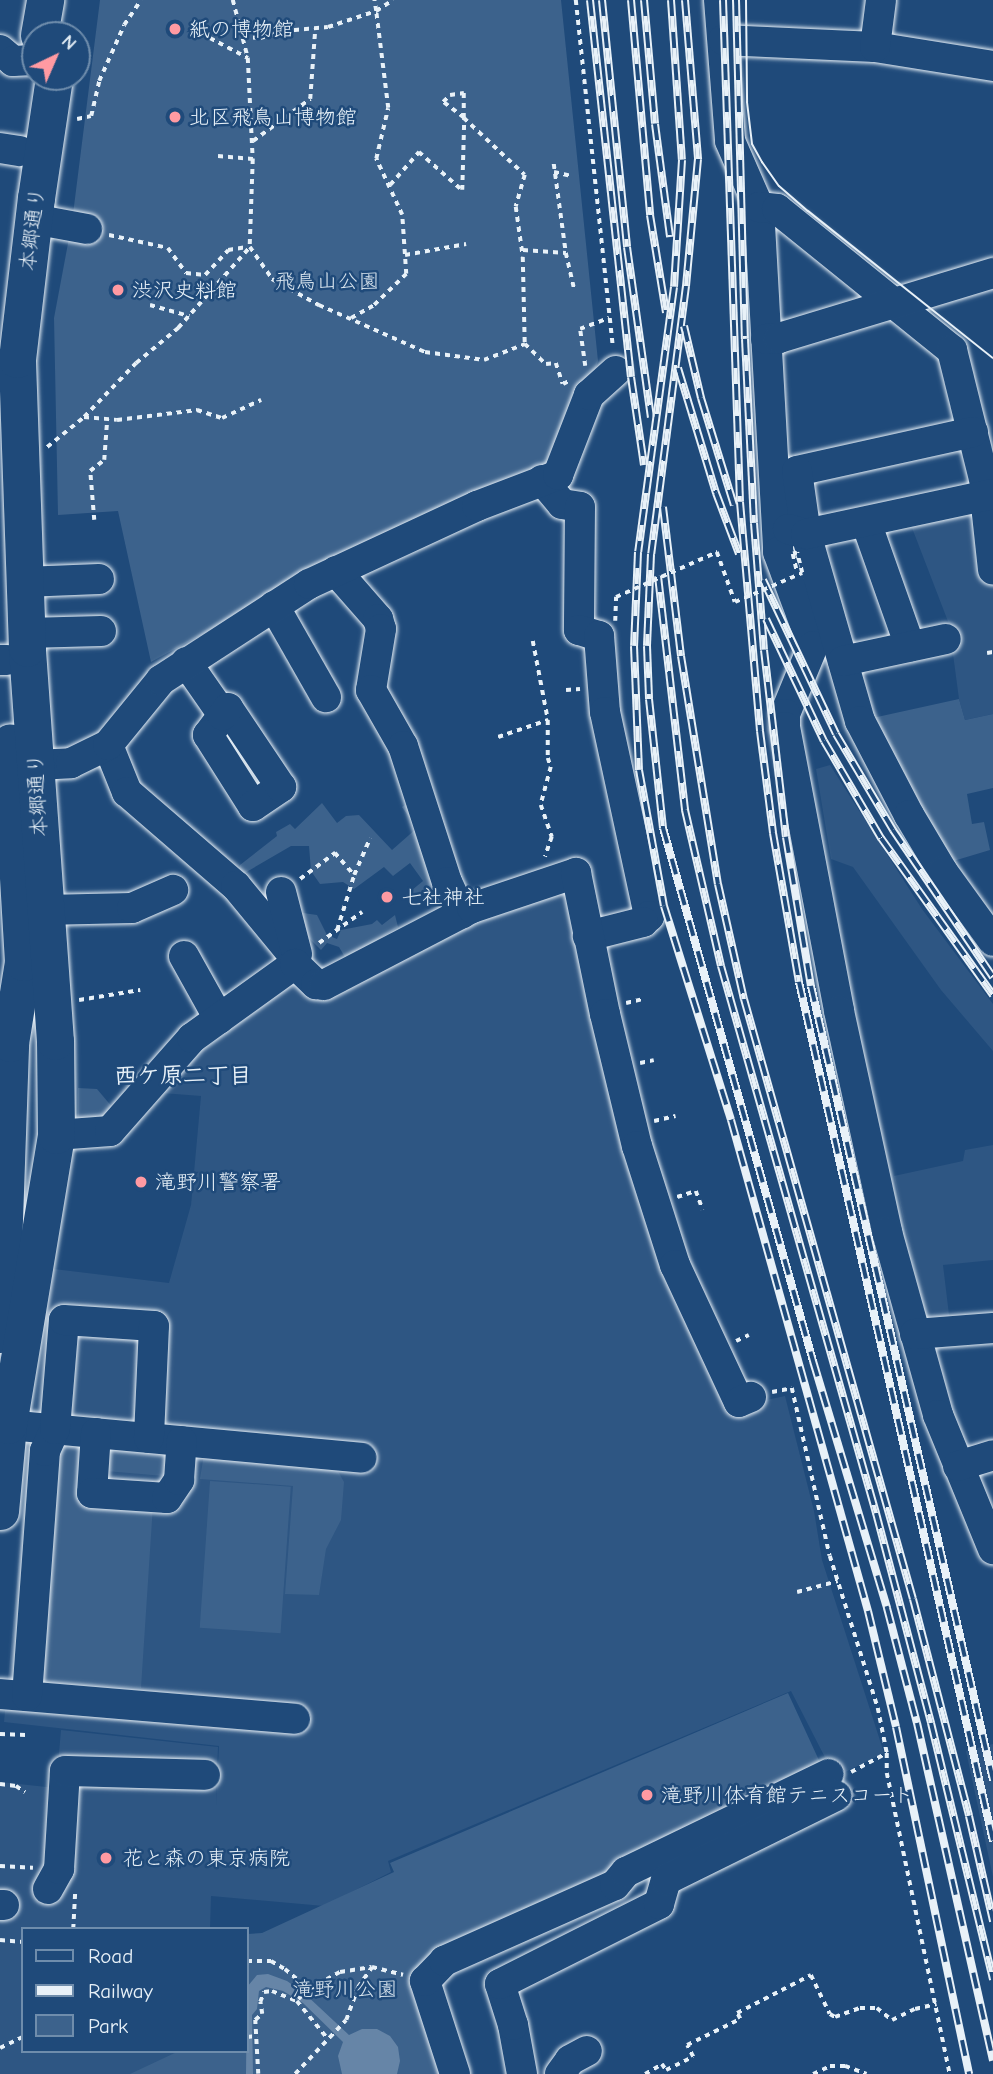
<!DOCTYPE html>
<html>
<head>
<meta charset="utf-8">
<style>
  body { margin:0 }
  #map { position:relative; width:993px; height:2074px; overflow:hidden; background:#1f4a7a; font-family:"Comic Neue","Klee One",sans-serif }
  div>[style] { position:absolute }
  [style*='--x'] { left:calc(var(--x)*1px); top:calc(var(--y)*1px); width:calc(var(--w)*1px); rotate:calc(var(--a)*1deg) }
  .built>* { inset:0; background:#2e5683 }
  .green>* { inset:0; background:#3c628c; transform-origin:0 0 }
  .water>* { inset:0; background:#6685a7 }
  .path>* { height:3.5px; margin-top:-1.75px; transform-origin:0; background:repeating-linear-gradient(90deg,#e8f1f8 0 5px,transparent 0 10px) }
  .roads { filter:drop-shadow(0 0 2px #e8f1f8) drop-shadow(0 0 2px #e8f1f8) }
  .minor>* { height:30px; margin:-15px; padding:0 15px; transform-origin:15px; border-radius:15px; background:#1f4a7a }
  .major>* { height:37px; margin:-18.5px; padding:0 18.5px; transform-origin:18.5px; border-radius:18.5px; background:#1f4a7a }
  .tram>* { height:2px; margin:-1px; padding:0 1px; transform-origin:1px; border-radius:1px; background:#e8f1f8 }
  .rail>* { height:8px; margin-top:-4px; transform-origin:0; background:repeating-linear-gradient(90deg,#1f4a7a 0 16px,#e8f1f8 0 32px); box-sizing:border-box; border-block:2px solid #e8f1f8 }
  .path-bridge>* { height:3.5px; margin-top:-1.75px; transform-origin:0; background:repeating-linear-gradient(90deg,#e8f1f8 0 5px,transparent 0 10px) }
  .dots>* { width:19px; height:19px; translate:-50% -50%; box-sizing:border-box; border:4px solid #1f4a7a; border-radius:50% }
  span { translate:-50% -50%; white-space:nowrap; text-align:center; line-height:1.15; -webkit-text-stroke:5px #1f4a7a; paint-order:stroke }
  .poi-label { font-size:21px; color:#e8f1f8 }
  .left { translate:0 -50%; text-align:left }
  .street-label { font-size:21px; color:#e8f1f8 }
  .park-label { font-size:21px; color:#d7e3ed }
  .neighbourhood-label { font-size:23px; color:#e8f1f8; font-weight:700 }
  .legend { position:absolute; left:21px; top:1927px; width:228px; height:126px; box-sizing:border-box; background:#1f4a7a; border:2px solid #6f8dac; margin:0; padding:9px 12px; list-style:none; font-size:21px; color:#e8f1f8 }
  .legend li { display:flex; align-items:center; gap:14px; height:35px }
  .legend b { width:35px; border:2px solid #6f8dac }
  .north { position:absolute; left:21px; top:21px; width:70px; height:70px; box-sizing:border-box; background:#1f4a7a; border:2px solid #6f8dac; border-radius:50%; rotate:44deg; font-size:19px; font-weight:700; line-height:28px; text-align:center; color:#e8f1f8 }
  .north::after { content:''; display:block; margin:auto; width:24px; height:32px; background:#ff9aa2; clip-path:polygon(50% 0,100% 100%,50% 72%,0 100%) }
</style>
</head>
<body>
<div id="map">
  <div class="built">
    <i style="clip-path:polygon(993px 500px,993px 714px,965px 720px,959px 699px,949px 624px,909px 520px)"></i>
    <i style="clip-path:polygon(830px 765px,922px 909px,993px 1004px,993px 1051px,941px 990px,853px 867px,831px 859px,816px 769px)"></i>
    <i style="clip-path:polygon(569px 879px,636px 1160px,748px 1404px,785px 1396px,814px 1511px,822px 1560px,884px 1753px,835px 1777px,791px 1691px,388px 1861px,391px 1872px,324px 1906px,211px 1896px,210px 1929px,23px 1929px,23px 2051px,182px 2051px,132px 2074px,0 2074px,0 1782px,56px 1788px,61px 1730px,218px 1747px,216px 1806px,219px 1746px,4px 1722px,30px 1439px,54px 1269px,169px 1283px,191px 1205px,201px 1096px,162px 1093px,199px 1053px,298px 980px)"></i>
    <i style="clip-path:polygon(993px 1145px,993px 1260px,943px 1265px,950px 1323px,926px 1320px,894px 1176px,963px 1161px,965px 1150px)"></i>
    <i style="clip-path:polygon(993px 1744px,993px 1877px,966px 1751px)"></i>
  </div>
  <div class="green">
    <i style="clip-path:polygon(100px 0,561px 0,598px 361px,560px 471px,359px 549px,151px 662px,118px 511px,58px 515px,54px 318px,72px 222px)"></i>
    <i style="clip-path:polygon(959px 699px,965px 720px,993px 714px,993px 788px,967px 794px,972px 824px,984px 822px,990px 850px,950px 862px,868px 719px)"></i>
    <i style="clip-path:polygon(411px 801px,434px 882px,410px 901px,406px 895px,423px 881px,410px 863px,393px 876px,384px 867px,354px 889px,343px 882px,320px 884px,311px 871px,309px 846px,291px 846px,243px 874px,239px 870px,240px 865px,277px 836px,276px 832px,290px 824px,295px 829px,322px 803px,337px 823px,346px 816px,359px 815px,392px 850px,417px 828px,402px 807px)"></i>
    <i style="clip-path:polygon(303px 913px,317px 915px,327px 935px,337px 939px,341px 930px,372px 924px,377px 920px,382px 925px,395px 915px,398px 927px,346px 959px,339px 947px,327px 943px,321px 950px,310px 939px,301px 944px,289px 922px)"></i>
    <i style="clip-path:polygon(78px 1088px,97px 1089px,113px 1108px,101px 1118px,78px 1122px)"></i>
    <i style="clip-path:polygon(60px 1444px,83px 1446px,82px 1502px,153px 1505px,141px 1688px,38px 1682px)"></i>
    <i style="left:108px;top:1447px;width:64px;height:24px;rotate:5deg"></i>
    <i style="clip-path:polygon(204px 1454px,333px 1466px,339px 1473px,344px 1482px,341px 1520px,326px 1549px,319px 1595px,285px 1594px,293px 1486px,200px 1479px)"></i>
    <i style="left:210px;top:1481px;width:81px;height:147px;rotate:4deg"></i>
    <i style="clip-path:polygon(788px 1693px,829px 1782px,443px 1961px,438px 1996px,458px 2074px,130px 2074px,179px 2051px,247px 2051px,247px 1934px,262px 1933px,394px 1872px,390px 1863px)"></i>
  </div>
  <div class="water">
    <i style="clip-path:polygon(268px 1974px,287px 1981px,304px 1993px,349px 2035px,362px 2029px,377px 2029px,390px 2036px,398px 2047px,400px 2061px,397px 2074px,342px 2074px,338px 2056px,343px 2042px,303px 2003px,283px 1991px,266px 1987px,259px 1991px,257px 2009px,252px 2015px,253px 2074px,246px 2074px,247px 1987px,257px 1975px)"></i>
  </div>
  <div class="path">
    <i style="--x:233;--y:0;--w:60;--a:75.5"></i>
    <i style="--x:248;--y:58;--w:101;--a:87.2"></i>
    <i style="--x:253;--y:159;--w:88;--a:92"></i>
    <i style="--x:250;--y:247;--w:39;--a:55"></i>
    <i style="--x:272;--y:279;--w:54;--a:29"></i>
    <i style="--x:319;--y:305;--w:116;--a:23.9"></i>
    <i style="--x:425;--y:352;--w:60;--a:7.7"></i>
    <i style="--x:484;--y:360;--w:44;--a:-21.3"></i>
    <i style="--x:576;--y:0;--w:350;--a:83.9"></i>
    <i style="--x:243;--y:37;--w:17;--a:3"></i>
    <i style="--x:260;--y:38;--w:25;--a:-16"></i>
    <i style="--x:284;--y:31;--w:44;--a:-5.2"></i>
    <i style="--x:328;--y:27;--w:51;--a:-18.4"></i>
    <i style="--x:376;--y:11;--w:11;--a:-100"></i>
    <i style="--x:210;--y:38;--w:43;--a:27.8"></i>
    <i style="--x:464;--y:93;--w:25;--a:90"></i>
    <i style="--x:464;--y:118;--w:26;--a:-143"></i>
    <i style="--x:443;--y:102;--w:10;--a:-45"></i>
    <i style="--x:450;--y:95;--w:14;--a:-8"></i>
    <i style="--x:77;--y:119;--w:14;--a:-12"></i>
    <i style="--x:91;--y:116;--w:36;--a:-77"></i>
    <i style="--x:99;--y:81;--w:61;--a:-65.9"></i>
    <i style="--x:124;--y:25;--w:30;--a:-56"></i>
    <i style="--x:253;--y:141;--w:71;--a:-36.4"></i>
    <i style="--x:310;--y:99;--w:70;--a:-85.9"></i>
    <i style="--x:218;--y:156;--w:35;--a:5"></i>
    <i style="--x:554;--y:164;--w:90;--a:82.3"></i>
    <i style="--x:566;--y:253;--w:37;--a:77"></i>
    <i style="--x:554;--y:172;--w:18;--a:13"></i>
    <i style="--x:390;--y:185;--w:44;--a:-48.7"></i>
    <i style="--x:419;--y:152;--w:57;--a:41.5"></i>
    <i style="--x:462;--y:190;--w:72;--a:-88.4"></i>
    <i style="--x:464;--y:118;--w:83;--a:43.1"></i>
    <i style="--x:525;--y:175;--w:33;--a:106"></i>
    <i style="--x:516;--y:207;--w:50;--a:82"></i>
    <i style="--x:523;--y:257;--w:87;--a:88.7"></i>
    <i style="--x:525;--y:344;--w:29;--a:44"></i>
    <i style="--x:546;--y:364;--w:10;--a:-6"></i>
    <i style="--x:556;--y:363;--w:22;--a:72"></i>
    <i style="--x:563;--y:384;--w:7;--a:-27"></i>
    <i style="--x:109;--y:235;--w:60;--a:12.4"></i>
    <i style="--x:168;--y:248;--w:31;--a:54"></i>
    <i style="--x:186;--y:273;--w:19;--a:6"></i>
    <i style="--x:205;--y:275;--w:34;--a:-47"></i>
    <i style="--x:228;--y:250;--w:19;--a:-9"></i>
    <i style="--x:523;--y:250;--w:43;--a:4"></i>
    <i style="--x:405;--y:255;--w:62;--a:-10.2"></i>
    <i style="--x:150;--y:305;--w:41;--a:15.8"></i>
    <i style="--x:351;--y:318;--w:26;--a:-29"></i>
    <i style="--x:374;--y:305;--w:45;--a:-44.1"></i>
    <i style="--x:406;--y:274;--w:59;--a:-93.9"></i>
    <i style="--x:402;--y:215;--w:62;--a:-114.9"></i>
    <i style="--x:376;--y:159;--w:52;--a:-76.8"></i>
    <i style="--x:388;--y:108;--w:98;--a:-97.1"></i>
    <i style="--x:376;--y:11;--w:20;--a:-33"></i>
    <i style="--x:585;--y:366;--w:37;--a:-98"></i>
    <i style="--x:580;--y:329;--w:31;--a:-21"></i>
    <i style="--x:84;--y:417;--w:33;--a:5"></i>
    <i style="--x:117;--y:420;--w:81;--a:-7.1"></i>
    <i style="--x:197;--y:410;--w:26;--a:18"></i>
    <i style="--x:222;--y:418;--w:43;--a:-24.8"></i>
    <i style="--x:47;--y:447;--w:48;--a:-39"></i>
    <i style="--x:84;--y:417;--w:75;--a:-46.1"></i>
    <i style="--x:136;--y:363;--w:55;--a:-39.8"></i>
    <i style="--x:178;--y:328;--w:108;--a:-48.4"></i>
    <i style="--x:94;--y:520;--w:49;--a:-94.7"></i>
    <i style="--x:90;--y:471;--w:18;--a:-38"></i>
    <i style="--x:104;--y:460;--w:41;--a:-85.8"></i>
    <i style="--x:717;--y:552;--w:53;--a:70.2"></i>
    <i style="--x:615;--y:621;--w:24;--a:-88"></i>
    <i style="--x:533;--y:641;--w:80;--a:79.2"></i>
    <i style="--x:548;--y:720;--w:38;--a:90"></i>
    <i style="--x:548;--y:758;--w:9;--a:72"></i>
    <i style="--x:551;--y:767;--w:39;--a:105"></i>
    <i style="--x:541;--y:805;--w:34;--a:71"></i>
    <i style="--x:552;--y:837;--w:21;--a:109"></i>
    <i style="--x:987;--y:653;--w:6;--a:-9"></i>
    <i style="--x:566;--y:690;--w:14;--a:-4"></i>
    <i style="--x:498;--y:737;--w:53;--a:-18.8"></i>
    <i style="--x:300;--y:879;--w:44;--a:-36.6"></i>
    <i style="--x:335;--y:853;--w:29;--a:49"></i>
    <i style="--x:337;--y:930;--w:58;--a:-72.8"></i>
    <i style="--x:354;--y:875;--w:40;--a:-66.6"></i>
    <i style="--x:319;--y:943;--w:53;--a:-35.8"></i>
    <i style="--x:79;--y:1000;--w:62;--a:-9.3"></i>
    <i style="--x:626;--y:1003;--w:17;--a:-13"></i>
    <i style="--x:640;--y:1063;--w:14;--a:-12"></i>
    <i style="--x:654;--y:1121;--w:22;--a:-13"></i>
    <i style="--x:677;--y:1197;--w:20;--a:-18"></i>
    <i style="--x:696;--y:1191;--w:20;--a:70"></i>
    <i style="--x:736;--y:1341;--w:14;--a:-25"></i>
    <i style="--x:772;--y:1392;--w:20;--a:-11"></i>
    <i style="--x:792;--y:1388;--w:172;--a:77.3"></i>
    <i style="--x:830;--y:1556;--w:159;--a:72.5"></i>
    <i style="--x:878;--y:1708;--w:46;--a:78.7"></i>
    <i style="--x:887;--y:1753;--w:20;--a:90"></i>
    <i style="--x:887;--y:1773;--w:308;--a:78.2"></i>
    <i style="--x:797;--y:1592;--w:42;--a:-15"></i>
    <i style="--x:0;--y:1734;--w:26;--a:2"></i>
    <i style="--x:851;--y:1772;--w:41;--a:-27.8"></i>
    <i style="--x:0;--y:1784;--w:16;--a:7"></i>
    <i style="--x:16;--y:1786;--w:11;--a:34"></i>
    <i style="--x:0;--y:1866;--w:33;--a:3"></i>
    <i style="--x:73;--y:1929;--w:35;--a:-87"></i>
    <i style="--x:0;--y:1940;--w:23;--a:5"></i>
    <i style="--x:247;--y:1961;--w:24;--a:0"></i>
    <i style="--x:271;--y:1961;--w:16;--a:30"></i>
    <i style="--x:285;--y:1969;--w:31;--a:40"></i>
    <i style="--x:309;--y:1989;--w:17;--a:135"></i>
    <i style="--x:309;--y:1989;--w:35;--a:-29"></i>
    <i style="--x:340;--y:1972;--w:32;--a:-9"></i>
    <i style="--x:247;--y:2037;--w:10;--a:-6"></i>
    <i style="--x:0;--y:2048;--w:25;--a:-26"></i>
    <i style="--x:258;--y:2074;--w:54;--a:-93.2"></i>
    <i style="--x:255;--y:2020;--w:9;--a:-41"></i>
    <i style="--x:262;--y:2014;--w:12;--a:-99"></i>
    <i style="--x:260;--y:2002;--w:11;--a:-68"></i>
    <i style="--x:264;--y:1992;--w:8;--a:-7"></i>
    <i style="--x:272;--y:1991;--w:27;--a:22"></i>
    <i style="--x:297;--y:2001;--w:49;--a:50.8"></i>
    <i style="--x:295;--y:2074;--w:74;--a:-46.6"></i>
    <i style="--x:346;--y:2020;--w:35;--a:-70"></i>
    <i style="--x:358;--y:1987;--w:24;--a:-55"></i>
    <i style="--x:372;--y:1967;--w:32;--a:14"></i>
    <i style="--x:645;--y:2074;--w:20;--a:-30"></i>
    <i style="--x:662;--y:2064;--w:7;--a:56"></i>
    <i style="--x:666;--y:2070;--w:30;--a:-26"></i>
    <i style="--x:693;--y:2057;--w:13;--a:-117"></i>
    <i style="--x:687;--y:2045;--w:59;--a:-26.1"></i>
    <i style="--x:740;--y:2019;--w:7;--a:-117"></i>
    <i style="--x:737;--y:2013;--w:83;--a:-27.2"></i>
    <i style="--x:811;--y:1975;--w:43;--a:64"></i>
    <i style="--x:830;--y:2014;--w:6;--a:31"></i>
    <i style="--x:835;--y:2017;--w:27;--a:-20"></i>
    <i style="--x:860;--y:2008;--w:17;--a:0"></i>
    <i style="--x:877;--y:2008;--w:19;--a:39"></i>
    <i style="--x:892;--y:2020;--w:25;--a:-26"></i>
    <i style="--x:915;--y:2009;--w:22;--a:-13"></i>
    <i style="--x:813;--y:2074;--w:19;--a:-25"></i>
    <i style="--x:830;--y:2066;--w:15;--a:0"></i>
    <i style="--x:845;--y:2066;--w:23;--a:20"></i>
  </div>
  <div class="roads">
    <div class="minor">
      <i style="--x:719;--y:0;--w:141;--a:85.5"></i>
      <i style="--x:730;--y:141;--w:72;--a:66.3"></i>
      <i style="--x:759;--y:207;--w:346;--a:86.8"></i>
      <i style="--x:778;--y:552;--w:100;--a:69.6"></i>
      <i style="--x:813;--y:646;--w:74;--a:112.4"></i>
      <i style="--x:785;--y:714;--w:13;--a:90"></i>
      <i style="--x:785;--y:727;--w:289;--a:79.2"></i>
      <i style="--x:839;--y:1011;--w:226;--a:77.7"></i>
      <i style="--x:887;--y:1232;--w:190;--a:74.4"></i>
      <i style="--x:938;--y:1415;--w:145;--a:67.7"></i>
      <i style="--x:723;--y:40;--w:152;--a:2.6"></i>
      <i style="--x:875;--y:47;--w:120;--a:9.1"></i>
      <i style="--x:875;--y:47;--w:47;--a:-82.7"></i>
      <i style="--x:0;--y:50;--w:17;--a:40"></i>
      <i style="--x:13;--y:61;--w:21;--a:-3"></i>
      <i style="--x:0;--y:148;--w:20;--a:9"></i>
      <i style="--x:759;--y:207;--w:18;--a:6"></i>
      <i style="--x:777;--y:209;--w:225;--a:38.9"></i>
      <i style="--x:952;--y:350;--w:150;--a:76.1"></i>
      <i style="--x:33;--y:219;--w:55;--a:10.5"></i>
      <i style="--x:766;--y:339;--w:13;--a:-4"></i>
      <i style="--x:779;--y:338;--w:224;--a:-16.9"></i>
      <i style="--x:973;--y:432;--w:180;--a:167.5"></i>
      <i style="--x:797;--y:471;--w:64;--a:81.9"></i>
      <i style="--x:806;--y:534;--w:195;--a:73.9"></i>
      <i style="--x:860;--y:721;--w:106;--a:62.5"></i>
      <i style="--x:909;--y:815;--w:66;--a:59.2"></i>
      <i style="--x:943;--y:872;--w:85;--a:54.1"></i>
      <i style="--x:542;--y:480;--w:31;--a:50"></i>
      <i style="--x:562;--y:504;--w:18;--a:9"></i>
      <i style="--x:580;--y:507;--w:123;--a:90.5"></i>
      <i style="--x:579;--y:630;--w:21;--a:17"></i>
      <i style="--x:599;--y:636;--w:76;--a:85.5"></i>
      <i style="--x:605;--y:712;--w:209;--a:77.8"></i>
      <i style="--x:649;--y:916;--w:8;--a:135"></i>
      <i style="--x:643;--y:922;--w:57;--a:165.7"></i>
      <i style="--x:985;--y:496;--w:74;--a:83.8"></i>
      <i style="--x:866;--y:522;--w:132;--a:70.5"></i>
      <i style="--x:788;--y:529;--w:19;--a:16"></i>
      <i style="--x:806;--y:534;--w:191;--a:-12.1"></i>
      <i style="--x:336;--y:571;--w:64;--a:48.8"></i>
      <i style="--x:378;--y:619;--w:10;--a:73"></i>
      <i style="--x:381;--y:629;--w:62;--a:99.3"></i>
      <i style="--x:371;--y:690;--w:64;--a:60.3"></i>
      <i style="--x:403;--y:746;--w:143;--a:72.1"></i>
      <i style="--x:447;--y:882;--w:35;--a:65"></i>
      <i style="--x:24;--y:582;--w:75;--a:-2.3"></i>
      <i style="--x:274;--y:606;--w:105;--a:60.3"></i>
      <i style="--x:27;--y:633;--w:74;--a:-1.5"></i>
      <i style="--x:0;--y:660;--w:7;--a:0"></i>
      <i style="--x:843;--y:661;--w:105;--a:-12.1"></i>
      <i style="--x:186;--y:662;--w:65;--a:55.1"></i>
      <i style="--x:223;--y:715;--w:25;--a:127"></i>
      <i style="--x:208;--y:735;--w:84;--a:57.6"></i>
      <i style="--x:253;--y:806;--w:34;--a:-34"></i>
      <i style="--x:281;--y:787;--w:95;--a:-123.9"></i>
      <i style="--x:228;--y:708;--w:9;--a:126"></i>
      <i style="--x:108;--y:745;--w:51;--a:68"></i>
      <i style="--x:127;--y:792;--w:144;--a:40.8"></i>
      <i style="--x:236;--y:886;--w:89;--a:50.4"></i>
      <i style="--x:293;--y:955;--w:9;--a:77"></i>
      <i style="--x:36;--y:765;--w:35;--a:-3"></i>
      <i style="--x:71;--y:763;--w:41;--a:-25.9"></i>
      <i style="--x:108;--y:745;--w:84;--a:-50.8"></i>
      <i style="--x:161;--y:680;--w:176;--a:-33"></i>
      <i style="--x:309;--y:584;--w:185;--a:-24.9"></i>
      <i style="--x:477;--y:506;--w:87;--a:-20.9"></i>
      <i style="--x:558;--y:475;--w:86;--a:-68.8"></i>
      <i style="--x:589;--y:395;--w:36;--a:-42"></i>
      <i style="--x:281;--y:892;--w:64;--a:75.5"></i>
      <i style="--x:44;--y:910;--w:88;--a:-1.3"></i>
      <i style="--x:132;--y:908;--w:45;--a:-23.7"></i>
      <i style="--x:184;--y:956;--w:72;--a:60.9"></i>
      <i style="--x:56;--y:1135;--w:54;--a:-4.2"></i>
      <i style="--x:110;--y:1131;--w:124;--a:-48.6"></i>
      <i style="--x:192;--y:1038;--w:127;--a:-35.7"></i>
      <i style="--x:295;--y:964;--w:29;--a:44"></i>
      <i style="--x:316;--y:984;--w:8;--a:7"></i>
      <i style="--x:324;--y:985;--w:167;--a:-27.5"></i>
      <i style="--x:472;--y:908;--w:110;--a:-18.6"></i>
      <i style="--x:576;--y:873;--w:144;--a:78.4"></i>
      <i style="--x:605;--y:1014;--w:136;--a:76.4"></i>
      <i style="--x:637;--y:1146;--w:125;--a:72.3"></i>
      <i style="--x:675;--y:1265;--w:151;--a:65"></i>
      <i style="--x:739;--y:1402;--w:13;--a:-23"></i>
      <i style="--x:915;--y:1334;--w:78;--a:-4.4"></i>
      <i style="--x:8;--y:1425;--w:355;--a:5.3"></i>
      <i style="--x:96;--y:1433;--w:60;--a:93.8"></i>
      <i style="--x:92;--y:1493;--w:75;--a:3.8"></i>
      <i style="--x:167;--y:1498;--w:22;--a:-56"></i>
      <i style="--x:179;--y:1480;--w:39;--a:-86"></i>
      <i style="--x:958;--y:1466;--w:37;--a:-17"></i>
      <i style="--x:0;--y:1694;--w:296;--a:4.8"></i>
      <i style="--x:27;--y:1696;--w:246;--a:-85.8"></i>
      <i style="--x:45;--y:1451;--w:24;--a:-66"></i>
      <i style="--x:55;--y:1429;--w:109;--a:-85.3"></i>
      <i style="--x:64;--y:1320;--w:90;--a:3.8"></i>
      <i style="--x:154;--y:1326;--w:112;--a:92.6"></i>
      <i style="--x:48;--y:1889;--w:23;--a:-61"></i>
      <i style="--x:59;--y:1869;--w:98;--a:-86.5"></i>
      <i style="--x:65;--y:1771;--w:140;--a:1.6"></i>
      <i style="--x:0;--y:1905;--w:4;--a:0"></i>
      <i style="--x:455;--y:2074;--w:98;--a:-107.9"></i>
      <i style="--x:425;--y:1981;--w:28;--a:-46"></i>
      <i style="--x:444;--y:1961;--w:187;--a:-24"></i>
      <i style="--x:615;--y:1885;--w:17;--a:-50"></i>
      <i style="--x:626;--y:1872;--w:225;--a:-25.8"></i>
      <i style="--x:522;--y:2074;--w:50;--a:-100.4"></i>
      <i style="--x:513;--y:2025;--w:43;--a:-107.6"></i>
      <i style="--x:500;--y:1984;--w:178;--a:-26.7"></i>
      <i style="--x:659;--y:1904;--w:25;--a:-74"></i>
      <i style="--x:666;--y:1880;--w:190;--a:-26.3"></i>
      <i style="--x:560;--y:2074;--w:17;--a:-54"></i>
      <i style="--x:570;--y:2060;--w:19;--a:-28"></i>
    </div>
    <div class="major">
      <i style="--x:39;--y:35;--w:36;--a:-80"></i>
      <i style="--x:0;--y:1334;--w:291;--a:-88"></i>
      <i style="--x:10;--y:1043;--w:82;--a:-80.9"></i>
      <i style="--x:23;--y:962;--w:220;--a:-93.4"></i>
      <i style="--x:0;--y:1511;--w:86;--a:-84.7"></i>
      <i style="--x:8;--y:1425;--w:294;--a:-80.6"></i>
      <i style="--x:56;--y:1135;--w:94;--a:-90.6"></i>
      <i style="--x:55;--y:1041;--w:394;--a:-94.1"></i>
      <i style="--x:27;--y:648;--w:289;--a:-92"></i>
      <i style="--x:17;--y:359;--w:162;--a:-83.3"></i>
      <i style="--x:36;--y:198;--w:122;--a:-81.5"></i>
    </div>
  </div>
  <div class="tram">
    <i style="--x:746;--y:0;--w:102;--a:89.4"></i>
    <i style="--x:747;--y:102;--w:42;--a:83.2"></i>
    <i style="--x:752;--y:144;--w:21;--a:61"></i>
    <i style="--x:762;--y:162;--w:29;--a:55"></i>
    <i style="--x:779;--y:186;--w:38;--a:41"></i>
    <i style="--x:808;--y:211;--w:236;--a:38.5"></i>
  </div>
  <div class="rail">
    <i style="--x:590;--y:0;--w:379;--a:83.8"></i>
    <i style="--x:631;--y:377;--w:89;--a:81.6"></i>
    <i style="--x:602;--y:0;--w:248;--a:84.2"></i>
    <i style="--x:627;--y:247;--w:172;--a:82"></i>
    <i style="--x:631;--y:0;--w:216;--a:84.9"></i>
    <i style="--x:650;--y:215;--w:99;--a:80.7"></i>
    <i style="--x:644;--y:0;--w:124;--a:84.9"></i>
    <i style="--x:655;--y:124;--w:114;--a:82.4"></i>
    <i style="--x:671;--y:0;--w:160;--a:86.1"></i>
    <i style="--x:682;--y:160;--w:127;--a:93.6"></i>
    <i style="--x:674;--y:287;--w:267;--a:97.7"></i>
    <i style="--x:638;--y:552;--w:94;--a:92.4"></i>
    <i style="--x:634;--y:646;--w:124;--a:87.7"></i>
    <i style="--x:639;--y:770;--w:138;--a:79.6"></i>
    <i style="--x:664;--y:906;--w:224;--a:72.6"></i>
    <i style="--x:731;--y:1120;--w:510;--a:74.41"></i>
    <i style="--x:868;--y:1611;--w:119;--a:76.4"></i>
    <i style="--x:896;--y:1727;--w:355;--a:78.1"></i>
    <i style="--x:685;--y:0;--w:160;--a:85.3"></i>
    <i style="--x:698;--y:159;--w:128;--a:95.4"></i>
    <i style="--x:686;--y:286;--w:270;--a:97.4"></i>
    <i style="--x:651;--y:554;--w:92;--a:92.5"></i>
    <i style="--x:647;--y:646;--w:53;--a:87.8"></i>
    <i style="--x:649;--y:699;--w:130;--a:83.8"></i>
    <i style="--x:663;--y:828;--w:554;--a:74.28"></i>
    <i style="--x:813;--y:1361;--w:258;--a:73.3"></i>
    <i style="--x:887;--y:1608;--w:119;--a:75.4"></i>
    <i style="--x:917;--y:1723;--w:346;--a:77.3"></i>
    <i style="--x:723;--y:0;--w:502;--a:88.06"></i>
    <i style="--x:740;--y:502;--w:230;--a:85"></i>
    <i style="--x:760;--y:731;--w:103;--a:82.7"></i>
    <i style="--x:773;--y:833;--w:151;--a:80.1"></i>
    <i style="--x:799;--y:982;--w:881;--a:77.27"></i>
    <i style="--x:736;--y:0;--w:339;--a:88.5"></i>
    <i style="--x:745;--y:339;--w:184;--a:87.2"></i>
    <i style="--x:754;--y:523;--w:127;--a:85.5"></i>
    <i style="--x:764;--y:650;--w:188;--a:83.3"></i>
    <i style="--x:786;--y:837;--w:151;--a:80.5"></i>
    <i style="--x:811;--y:986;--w:815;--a:77.09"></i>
    <i style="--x:684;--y:326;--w:74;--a:76.7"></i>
    <i style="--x:701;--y:398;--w:112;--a:72.9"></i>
    <i style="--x:678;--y:368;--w:131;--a:73.1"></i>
    <i style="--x:716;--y:493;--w:65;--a:69.3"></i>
    <i style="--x:663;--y:507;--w:150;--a:83.1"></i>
    <i style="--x:681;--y:656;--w:231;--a:80.8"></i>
    <i style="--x:718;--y:884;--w:118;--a:77.3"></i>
    <i style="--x:744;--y:999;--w:623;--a:74.27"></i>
    <i style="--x:913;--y:1599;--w:224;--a:75.5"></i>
    <i style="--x:969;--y:1816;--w:108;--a:77.1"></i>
    <i style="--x:658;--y:576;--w:236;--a:83.4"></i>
    <i style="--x:685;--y:810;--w:160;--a:77"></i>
    <i style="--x:721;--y:966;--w:569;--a:74.18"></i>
    <i style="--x:876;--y:1513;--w:217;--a:75.3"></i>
    <i style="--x:931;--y:1723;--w:264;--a:76.4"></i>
    <i style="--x:763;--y:580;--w:170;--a:64.6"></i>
    <i style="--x:836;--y:734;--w:112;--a:59.3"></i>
    <i style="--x:893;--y:830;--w:178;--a:55.8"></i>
    <i style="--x:766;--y:619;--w:135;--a:64.6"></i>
    <i style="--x:824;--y:741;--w:113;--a:59.6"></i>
    <i style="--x:881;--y:838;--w:193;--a:54.5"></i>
  </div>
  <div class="path-bridge">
    <i style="--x:616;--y:597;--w:111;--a:-24"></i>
    <i style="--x:735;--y:602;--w:73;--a:-23.4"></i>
    <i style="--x:802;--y:573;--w:21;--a:-104"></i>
    <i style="--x:797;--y:553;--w:4;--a:166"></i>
    <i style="--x:793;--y:554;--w:18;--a:77"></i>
  </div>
  <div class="dots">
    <i style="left:175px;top:29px;background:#ff9aa2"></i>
    <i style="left:175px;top:117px;background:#ff9aa2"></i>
    <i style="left:118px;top:290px;background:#ff9aa2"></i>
    <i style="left:387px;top:897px;background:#ff9aa2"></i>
    <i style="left:141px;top:1182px;background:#ff9aa2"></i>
    <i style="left:647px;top:1795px;background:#ff9aa2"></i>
    <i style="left:106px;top:1858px;background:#ff9aa2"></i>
  </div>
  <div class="poi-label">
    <span class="left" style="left:189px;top:29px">紙の博物館</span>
    <span class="left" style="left:189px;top:117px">北区飛鳥山博物館</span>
    <span class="left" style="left:132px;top:290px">渋沢史料館</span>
    <span class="left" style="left:401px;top:897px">七社神社</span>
    <span class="left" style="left:155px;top:1182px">滝野川警察署</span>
    <span class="left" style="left:661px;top:1795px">滝野川体育館テニスコート</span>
    <span class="left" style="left:122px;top:1858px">花と森の東京病院</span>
  </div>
  <div class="street-label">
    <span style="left:32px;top:229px;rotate:-83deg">本郷通り</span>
    <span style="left:37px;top:795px;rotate:-93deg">本郷通り</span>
  </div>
  <div class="park-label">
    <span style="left:327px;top:281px">飛鳥山公園</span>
    <span style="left:345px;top:1989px">滝野川公園</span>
  </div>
  <div class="neighbourhood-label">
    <span style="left:183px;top:1076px">西ケ原二丁目</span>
  </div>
  <ul class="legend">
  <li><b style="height:9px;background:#1f4a7a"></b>Road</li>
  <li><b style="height:9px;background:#e8f1f8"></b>Railway</li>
  <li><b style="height:19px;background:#3c628c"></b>Park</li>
  </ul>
  <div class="north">N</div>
</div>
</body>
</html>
